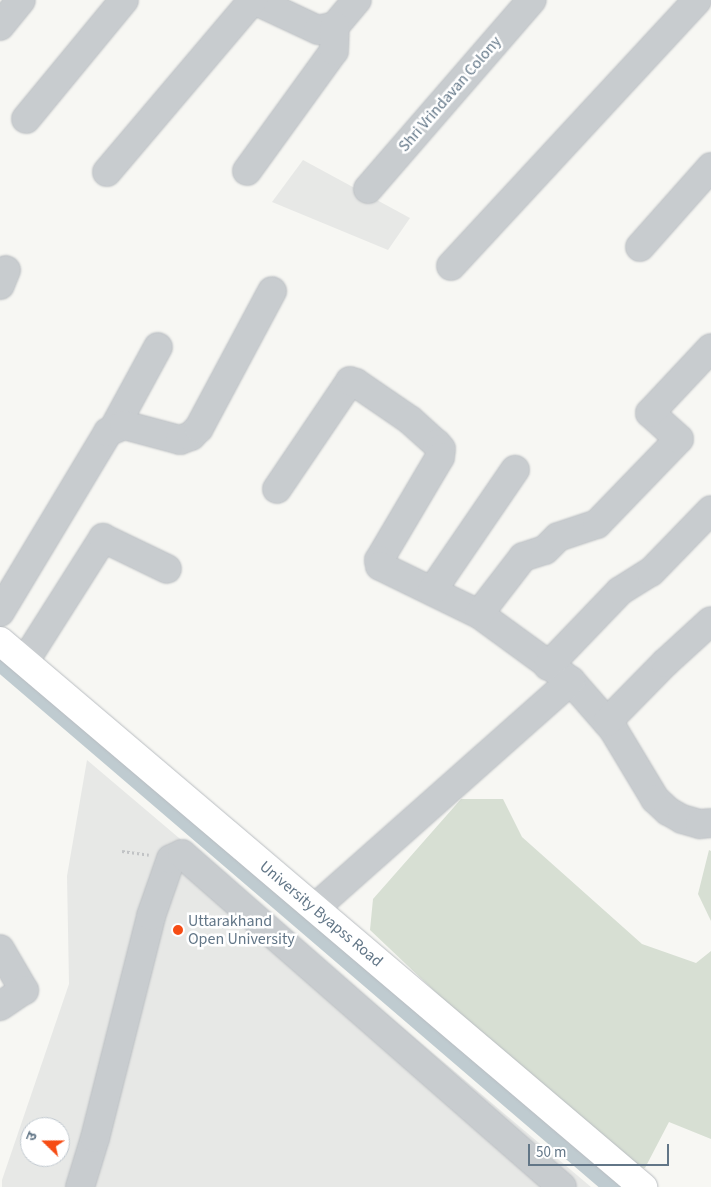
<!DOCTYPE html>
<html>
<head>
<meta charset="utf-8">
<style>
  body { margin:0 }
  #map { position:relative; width:711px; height:1187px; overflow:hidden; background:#f7f7f3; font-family:"Source Sans 3","Noto Sans Devanagari",sans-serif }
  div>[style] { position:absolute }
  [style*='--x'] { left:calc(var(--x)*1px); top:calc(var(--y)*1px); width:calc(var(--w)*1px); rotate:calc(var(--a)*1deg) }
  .built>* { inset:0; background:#e7e8e6 }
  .green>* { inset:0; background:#d7dfd3 }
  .canal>* { height:20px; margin:-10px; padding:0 10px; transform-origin:10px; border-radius:10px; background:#bfcbd0 }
  .path>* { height:3px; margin-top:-1.5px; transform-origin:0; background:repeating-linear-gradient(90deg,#c1c3c5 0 2.5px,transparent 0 5px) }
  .roads { filter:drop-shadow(0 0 1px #b9bdc1) drop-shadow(0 0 1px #b9bdc1) }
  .minor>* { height:28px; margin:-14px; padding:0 14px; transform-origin:14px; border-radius:14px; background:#c8cccf }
  .major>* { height:28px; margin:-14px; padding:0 14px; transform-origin:14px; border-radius:14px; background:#fff }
  .dots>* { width:14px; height:14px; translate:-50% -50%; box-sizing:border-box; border:2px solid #fff; border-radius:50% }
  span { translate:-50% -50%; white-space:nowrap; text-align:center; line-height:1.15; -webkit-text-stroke:5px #fff; paint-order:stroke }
  .street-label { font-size:16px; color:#627687 }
  .poi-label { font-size:16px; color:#627687 }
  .left { translate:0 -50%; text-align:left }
  .north { position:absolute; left:20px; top:1117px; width:50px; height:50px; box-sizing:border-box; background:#fff; border:1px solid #c0c8cf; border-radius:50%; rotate:292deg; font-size:14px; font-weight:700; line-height:20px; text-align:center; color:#627687 }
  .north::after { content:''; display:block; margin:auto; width:18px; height:22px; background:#f64c14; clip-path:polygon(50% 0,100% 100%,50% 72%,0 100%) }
  .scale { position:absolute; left:528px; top:1144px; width:141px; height:22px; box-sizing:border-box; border:2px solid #627687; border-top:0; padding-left:6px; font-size:15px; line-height:18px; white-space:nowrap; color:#627687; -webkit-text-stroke:4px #fff; paint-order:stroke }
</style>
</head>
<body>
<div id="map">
  <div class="built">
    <i style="clip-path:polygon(303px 160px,410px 218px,388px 250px,272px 202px)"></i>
    <i style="clip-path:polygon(evenodd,87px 760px,591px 1187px,2px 1187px,2px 1180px,69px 984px,67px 876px,87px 760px,30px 1127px,60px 1127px,60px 1157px,30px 1157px,30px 1127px)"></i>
  </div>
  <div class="green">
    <i style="clip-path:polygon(461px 799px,503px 799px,522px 837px,642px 944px,696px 963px,711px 951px,711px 1139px,669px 1122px,645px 1168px,618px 1165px,370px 930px,373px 899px)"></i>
    <i style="clip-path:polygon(709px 850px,711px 851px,711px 921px,698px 894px)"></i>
  </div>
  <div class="canal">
    <i style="--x:0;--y:661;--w:808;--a:40.59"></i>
  </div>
  <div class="path">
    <i style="--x:122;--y:851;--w:27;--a:8"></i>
  </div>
  <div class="roads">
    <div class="minor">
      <i style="--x:254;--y:0;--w:71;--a:25.1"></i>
      <i style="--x:318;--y:30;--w:17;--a:-13"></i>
      <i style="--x:335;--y:26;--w:34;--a:-50"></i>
      <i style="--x:0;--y:26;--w:33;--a:-51"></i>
      <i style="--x:26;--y:119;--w:154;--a:-50.5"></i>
      <i style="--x:247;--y:171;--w:148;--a:-54.1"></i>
      <i style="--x:334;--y:51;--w:25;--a:-88"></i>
      <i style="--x:107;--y:172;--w:226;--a:-49.7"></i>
      <i style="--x:368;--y:189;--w:250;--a:-49.1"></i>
      <i style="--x:640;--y:247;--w:107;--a:-48.4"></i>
      <i style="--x:451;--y:266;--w:362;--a:-47.2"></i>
      <i style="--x:0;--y:285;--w:16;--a:-68"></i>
      <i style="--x:114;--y:428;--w:92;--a:-61.5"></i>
      <i style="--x:277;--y:489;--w:130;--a:-55.9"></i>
      <i style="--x:350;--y:381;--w:6;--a:18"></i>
      <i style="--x:356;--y:383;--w:65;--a:34.4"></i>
      <i style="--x:410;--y:420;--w:36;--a:42"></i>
      <i style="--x:437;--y:444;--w:6;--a:51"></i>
      <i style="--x:441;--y:449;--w:8;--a:97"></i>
      <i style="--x:440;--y:457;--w:120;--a:120.6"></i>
      <i style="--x:379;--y:560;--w:6;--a:81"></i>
      <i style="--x:380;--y:566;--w:110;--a:25.9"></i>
      <i style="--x:479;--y:614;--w:114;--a:36.1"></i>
      <i style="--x:571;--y:681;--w:64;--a:48.8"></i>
      <i style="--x:613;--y:729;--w:82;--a:59"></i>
      <i style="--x:655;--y:799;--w:18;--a:43"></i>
      <i style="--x:668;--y:811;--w:16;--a:30"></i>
      <i style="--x:682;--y:819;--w:19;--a:16"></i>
      <i style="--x:700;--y:824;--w:11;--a:-5"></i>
      <i style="--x:432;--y:591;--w:147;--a:-55.6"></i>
      <i style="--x:0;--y:612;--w:210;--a:-59"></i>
      <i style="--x:108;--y:432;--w:17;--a:-24"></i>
      <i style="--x:124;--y:425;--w:58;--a:15"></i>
      <i style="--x:180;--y:440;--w:12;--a:-20"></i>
      <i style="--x:191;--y:436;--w:11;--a:-45"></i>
      <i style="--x:199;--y:428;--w:155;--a:-61.9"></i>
      <i style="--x:479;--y:614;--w:72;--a:-52.3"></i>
      <i style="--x:523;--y:557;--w:23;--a:-18"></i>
      <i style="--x:545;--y:550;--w:18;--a:-45"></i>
      <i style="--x:558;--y:537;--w:41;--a:-18.4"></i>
      <i style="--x:597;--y:524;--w:118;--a:-46"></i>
      <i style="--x:679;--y:439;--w:39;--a:-138"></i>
      <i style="--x:650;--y:413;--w:89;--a:-46.8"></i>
      <i style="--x:25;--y:661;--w:146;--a:-57.6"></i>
      <i style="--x:103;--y:538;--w:71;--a:25.8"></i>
      <i style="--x:548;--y:666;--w:104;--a:-46.2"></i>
      <i style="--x:620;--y:591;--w:36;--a:-32"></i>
      <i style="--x:651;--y:572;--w:86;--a:-45.9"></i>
      <i style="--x:607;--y:722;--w:83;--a:-45.5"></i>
      <i style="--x:665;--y:663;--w:62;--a:-42.4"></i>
      <i style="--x:315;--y:908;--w:342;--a:-41.6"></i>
      <i style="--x:0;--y:949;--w:48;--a:59.7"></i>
      <i style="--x:24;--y:990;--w:29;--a:146"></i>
      <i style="--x:80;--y:1187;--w:51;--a:-73"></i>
      <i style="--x:95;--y:1138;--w:229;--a:-75.8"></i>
      <i style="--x:151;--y:916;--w:60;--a:-70.7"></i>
      <i style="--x:171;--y:859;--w:12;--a:-24"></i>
      <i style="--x:182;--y:854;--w:505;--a:41.23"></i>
    </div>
    <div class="major">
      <i style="--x:0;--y:641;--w:844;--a:40.34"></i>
    </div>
  </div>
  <div class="dots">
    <i style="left:178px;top:930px;background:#f64c14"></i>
  </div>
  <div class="street-label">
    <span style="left:450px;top:94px;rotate:-49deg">Shri Vrindavan Colony</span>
    <span style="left:321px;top:914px;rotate:40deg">University Byapss Road</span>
  </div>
  <div class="poi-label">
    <span class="left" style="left:188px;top:930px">Uttarakhand<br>Open University</span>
  </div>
  <div class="north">उ</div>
  <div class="scale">50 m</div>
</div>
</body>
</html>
